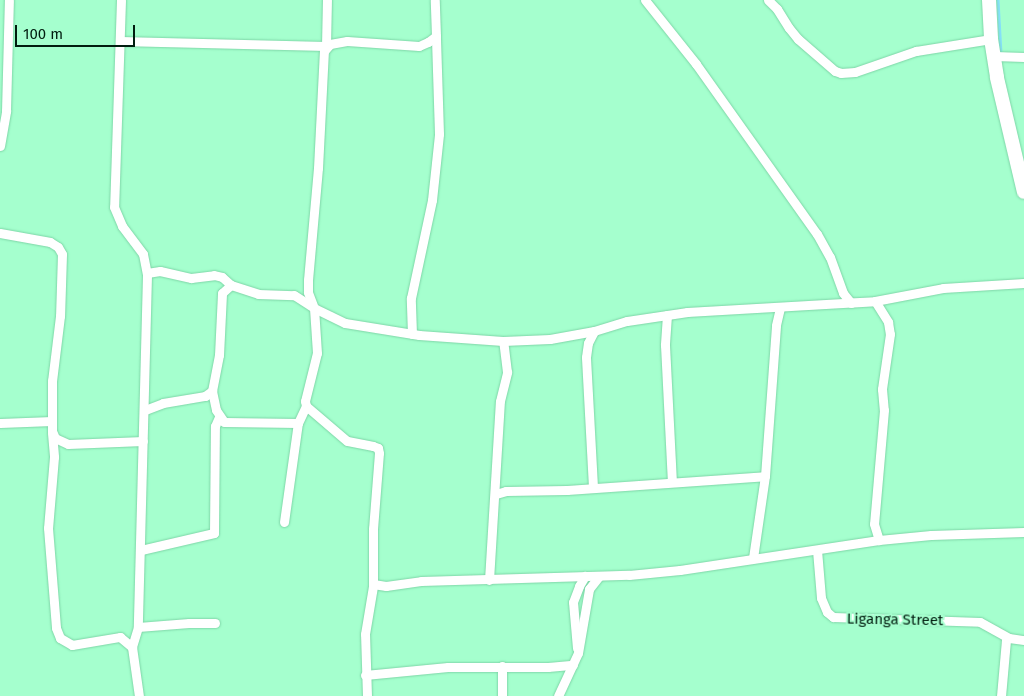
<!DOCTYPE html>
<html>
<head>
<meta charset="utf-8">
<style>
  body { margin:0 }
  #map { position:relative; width:1024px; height:696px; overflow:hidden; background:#a5ffce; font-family:"Fira Sans",sans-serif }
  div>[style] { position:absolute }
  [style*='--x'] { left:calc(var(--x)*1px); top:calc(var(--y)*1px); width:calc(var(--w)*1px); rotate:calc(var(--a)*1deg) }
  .stream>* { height:2.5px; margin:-1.25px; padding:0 1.25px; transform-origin:1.25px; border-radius:1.25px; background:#86e0fb }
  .roads { filter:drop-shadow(0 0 1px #7ed6a7) drop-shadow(0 0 1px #7ed6a7) }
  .street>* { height:9px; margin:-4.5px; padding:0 4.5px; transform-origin:4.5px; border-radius:4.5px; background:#fff }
  .secondary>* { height:14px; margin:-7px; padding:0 7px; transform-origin:7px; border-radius:7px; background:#fff }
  span { translate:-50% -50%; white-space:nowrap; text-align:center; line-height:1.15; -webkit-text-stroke:4px #a5ffce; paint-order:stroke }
  .street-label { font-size:15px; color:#011d0f }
  .scale { position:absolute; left:15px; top:25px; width:120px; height:22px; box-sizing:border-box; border:2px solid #011d0f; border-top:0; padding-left:6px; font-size:15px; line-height:18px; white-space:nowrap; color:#011d0f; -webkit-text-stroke:4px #a5ffce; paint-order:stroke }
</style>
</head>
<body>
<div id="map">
  <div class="stream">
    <i style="--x:998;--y:0;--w:53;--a:86.8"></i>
  </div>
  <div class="roads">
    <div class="street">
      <i style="--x:121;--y:0;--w:207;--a:91.9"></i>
      <i style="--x:114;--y:207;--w:21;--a:67"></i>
      <i style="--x:122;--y:226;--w:35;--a:53"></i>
      <i style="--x:143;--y:254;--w:21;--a:79"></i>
      <i style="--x:147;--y:275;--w:352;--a:91.5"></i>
      <i style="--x:138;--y:627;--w:21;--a:107"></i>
      <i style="--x:132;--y:647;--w:49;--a:81.9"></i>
      <i style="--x:645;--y:0;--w:82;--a:51.4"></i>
      <i style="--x:696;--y:64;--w:209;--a:54.6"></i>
      <i style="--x:817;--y:234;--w:26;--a:61"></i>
      <i style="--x:830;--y:257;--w:38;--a:70"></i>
      <i style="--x:843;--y:293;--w:13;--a:51"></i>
      <i style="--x:768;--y:0;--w:13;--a:45"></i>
      <i style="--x:777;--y:9;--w:22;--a:58"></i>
      <i style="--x:789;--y:28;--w:14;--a:51"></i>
      <i style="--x:798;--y:39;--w:49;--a:40.9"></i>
      <i style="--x:835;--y:71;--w:6;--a:18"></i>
      <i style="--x:841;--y:73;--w:14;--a:-4"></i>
      <i style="--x:855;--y:72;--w:65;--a:-19"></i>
      <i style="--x:916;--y:51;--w:76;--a:-9.1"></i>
      <i style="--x:120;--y:41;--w:206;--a:1.4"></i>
      <i style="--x:326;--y:46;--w:46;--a:-88.8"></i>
      <i style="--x:994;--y:56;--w:30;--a:2"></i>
      <i style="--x:0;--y:146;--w:36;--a:-80"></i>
      <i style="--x:6;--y:111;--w:111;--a:-88.5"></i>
      <i style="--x:0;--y:233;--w:51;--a:10.2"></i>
      <i style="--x:50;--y:242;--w:9;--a:32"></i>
      <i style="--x:58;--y:247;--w:8;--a:60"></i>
      <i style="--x:62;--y:254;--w:62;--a:91.8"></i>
      <i style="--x:60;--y:316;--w:65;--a:97"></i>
      <i style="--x:52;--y:381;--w:50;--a:90"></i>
      <i style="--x:52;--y:431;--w:8;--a:67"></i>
      <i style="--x:55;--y:438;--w:14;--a:25"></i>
      <i style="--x:68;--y:444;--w:75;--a:-2.3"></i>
      <i style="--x:147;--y:273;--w:13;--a:-9"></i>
      <i style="--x:160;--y:271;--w:32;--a:13"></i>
      <i style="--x:191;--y:278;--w:23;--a:-7"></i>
      <i style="--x:214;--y:275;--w:8;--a:14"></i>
      <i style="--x:222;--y:277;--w:12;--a:42"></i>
      <i style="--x:875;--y:301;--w:25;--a:58"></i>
      <i style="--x:888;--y:322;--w:12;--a:81"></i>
      <i style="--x:890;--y:334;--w:56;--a:98.3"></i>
      <i style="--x:882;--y:389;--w:21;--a:85"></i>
      <i style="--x:884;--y:410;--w:114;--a:95"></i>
      <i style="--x:874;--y:524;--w:17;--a:73"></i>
      <i style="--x:667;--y:315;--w:30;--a:94"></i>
      <i style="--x:665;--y:345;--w:136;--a:87.1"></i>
      <i style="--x:412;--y:334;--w:36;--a:-92"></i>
      <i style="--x:411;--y:298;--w:100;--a:-77.9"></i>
      <i style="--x:432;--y:200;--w:66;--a:-83.9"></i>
      <i style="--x:439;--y:134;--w:98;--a:-91.8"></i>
      <i style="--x:212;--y:391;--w:19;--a:78"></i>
      <i style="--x:216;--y:410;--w:14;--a:56"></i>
      <i style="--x:224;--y:422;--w:74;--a:0.8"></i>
      <i style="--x:145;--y:410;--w:19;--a:-21"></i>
      <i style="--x:163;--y:403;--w:43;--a:-9.5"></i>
      <i style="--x:205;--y:396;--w:9;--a:-36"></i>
      <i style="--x:212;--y:391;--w:37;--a:-79"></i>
      <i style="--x:219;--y:355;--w:62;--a:-87.2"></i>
      <i style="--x:222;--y:293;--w:12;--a:-42"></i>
      <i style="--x:231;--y:285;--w:28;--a:18"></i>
      <i style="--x:258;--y:294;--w:36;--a:2"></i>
      <i style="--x:294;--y:295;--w:24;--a:33"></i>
      <i style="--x:314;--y:308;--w:34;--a:26"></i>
      <i style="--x:345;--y:323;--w:75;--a:9.2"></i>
      <i style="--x:419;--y:335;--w:84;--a:4.1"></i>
      <i style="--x:503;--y:341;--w:47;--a:-2.4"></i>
      <i style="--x:550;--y:339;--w:45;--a:-10.3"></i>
      <i style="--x:594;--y:331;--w:34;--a:-17"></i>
      <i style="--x:627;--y:321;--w:61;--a:-8.5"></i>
      <i style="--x:687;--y:312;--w:188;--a:-3.3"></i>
      <i style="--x:875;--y:301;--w:69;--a:-10.8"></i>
      <i style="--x:943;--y:288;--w:81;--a:-3.5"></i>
      <i style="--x:0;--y:423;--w:52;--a:-2.2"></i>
      <i style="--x:52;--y:433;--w:24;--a:85"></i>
      <i style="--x:54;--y:457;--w:71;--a:94.8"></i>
      <i style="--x:48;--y:528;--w:100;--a:85.4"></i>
      <i style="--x:56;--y:628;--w:11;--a:68"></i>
      <i style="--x:60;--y:638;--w:14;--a:30"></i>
      <i style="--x:72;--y:645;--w:49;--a:-9.5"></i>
      <i style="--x:120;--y:637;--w:16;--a:40"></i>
      <i style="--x:593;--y:487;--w:130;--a:-93.1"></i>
      <i style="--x:586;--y:357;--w:14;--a:-82"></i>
      <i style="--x:588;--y:343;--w:13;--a:-63"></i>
      <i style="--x:496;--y:494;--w:10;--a:-17"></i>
      <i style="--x:506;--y:491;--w:61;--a:-0.9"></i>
      <i style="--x:567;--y:490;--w:198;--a:-4"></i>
      <i style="--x:284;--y:522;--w:100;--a:-82"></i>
      <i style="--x:298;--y:423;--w:19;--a:-65"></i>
      <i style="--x:141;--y:550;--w:75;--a:-13.1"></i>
      <i style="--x:214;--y:533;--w:107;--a:-89.5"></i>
      <i style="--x:215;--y:426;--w:10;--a:-66"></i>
      <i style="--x:817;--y:550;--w:48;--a:85.2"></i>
      <i style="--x:821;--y:598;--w:15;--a:67"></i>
      <i style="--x:827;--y:612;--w:8;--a:40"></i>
      <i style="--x:833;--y:617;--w:147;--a:1.9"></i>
      <i style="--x:980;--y:622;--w:33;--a:29"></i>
      <i style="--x:1009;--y:638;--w:15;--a:8"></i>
      <i style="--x:753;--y:558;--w:83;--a:-81.7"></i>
      <i style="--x:765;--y:476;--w:151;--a:-85.8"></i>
      <i style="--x:776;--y:325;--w:18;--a:-77"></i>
      <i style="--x:489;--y:580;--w:179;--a:-86.5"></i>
      <i style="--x:500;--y:401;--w:30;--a:-76"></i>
      <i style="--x:507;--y:372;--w:31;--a:-97"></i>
      <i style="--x:373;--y:584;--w:13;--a:9"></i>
      <i style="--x:386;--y:586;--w:35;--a:-8"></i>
      <i style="--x:421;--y:581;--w:208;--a:-1.7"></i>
      <i style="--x:629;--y:575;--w:51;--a:-5.6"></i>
      <i style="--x:680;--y:570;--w:201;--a:-8.6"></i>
      <i style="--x:879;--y:540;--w:52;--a:-5.5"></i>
      <i style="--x:931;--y:535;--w:93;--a:-1.8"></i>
      <i style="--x:138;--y:627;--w:51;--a:-4.5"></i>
      <i style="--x:189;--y:623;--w:26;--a:0"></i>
      <i style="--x:577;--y:648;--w:46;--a:-95"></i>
      <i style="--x:573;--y:602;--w:17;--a:-69"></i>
      <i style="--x:579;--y:586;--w:12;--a:-59"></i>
      <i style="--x:365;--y:675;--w:83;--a:-5.5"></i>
      <i style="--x:448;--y:667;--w:100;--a:0"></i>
      <i style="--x:548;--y:667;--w:25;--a:-5"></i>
      <i style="--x:367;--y:696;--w:62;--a:-91.8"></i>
      <i style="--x:365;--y:634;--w:49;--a:-80.5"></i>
      <i style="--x:373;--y:586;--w:57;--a:-90"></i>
      <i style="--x:373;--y:529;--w:76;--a:-85.5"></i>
      <i style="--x:379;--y:453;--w:5;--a:-101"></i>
      <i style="--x:378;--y:448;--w:5;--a:-158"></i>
      <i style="--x:373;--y:446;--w:26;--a:-169"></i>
      <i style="--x:347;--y:441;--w:54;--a:-139.5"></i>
      <i style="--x:306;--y:406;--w:5;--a:-101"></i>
      <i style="--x:305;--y:401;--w:49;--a:-76"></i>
      <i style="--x:317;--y:353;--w:45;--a:-93.8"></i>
      <i style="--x:314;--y:308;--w:17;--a:-111"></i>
      <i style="--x:308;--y:292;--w:12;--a:-90"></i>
      <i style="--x:308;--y:280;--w:112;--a:-84.9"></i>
      <i style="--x:318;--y:168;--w:117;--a:-87.1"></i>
      <i style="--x:324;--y:51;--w:9;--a:-49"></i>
      <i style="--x:330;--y:44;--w:17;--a:-10"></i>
      <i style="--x:347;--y:41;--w:72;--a:4"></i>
      <i style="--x:419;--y:46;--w:10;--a:-24"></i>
      <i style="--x:428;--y:42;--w:10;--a:-37"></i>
      <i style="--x:436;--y:36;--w:36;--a:-92"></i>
      <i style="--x:502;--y:696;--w:30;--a:-90"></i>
      <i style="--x:558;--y:696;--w:47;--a:-65.1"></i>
      <i style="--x:578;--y:653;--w:65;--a:-80.2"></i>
      <i style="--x:589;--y:589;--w:16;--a:-52"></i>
      <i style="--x:1001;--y:696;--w:56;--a:-84.9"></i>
    </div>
    <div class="secondary">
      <i style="--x:989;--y:0;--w:39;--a:87"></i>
      <i style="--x:991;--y:39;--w:39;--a:81"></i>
      <i style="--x:997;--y:78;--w:117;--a:76.7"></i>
    </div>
  </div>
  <div class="street-label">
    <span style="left:895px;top:620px;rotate:1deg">Liganga Street</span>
  </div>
  <div class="scale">100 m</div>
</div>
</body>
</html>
